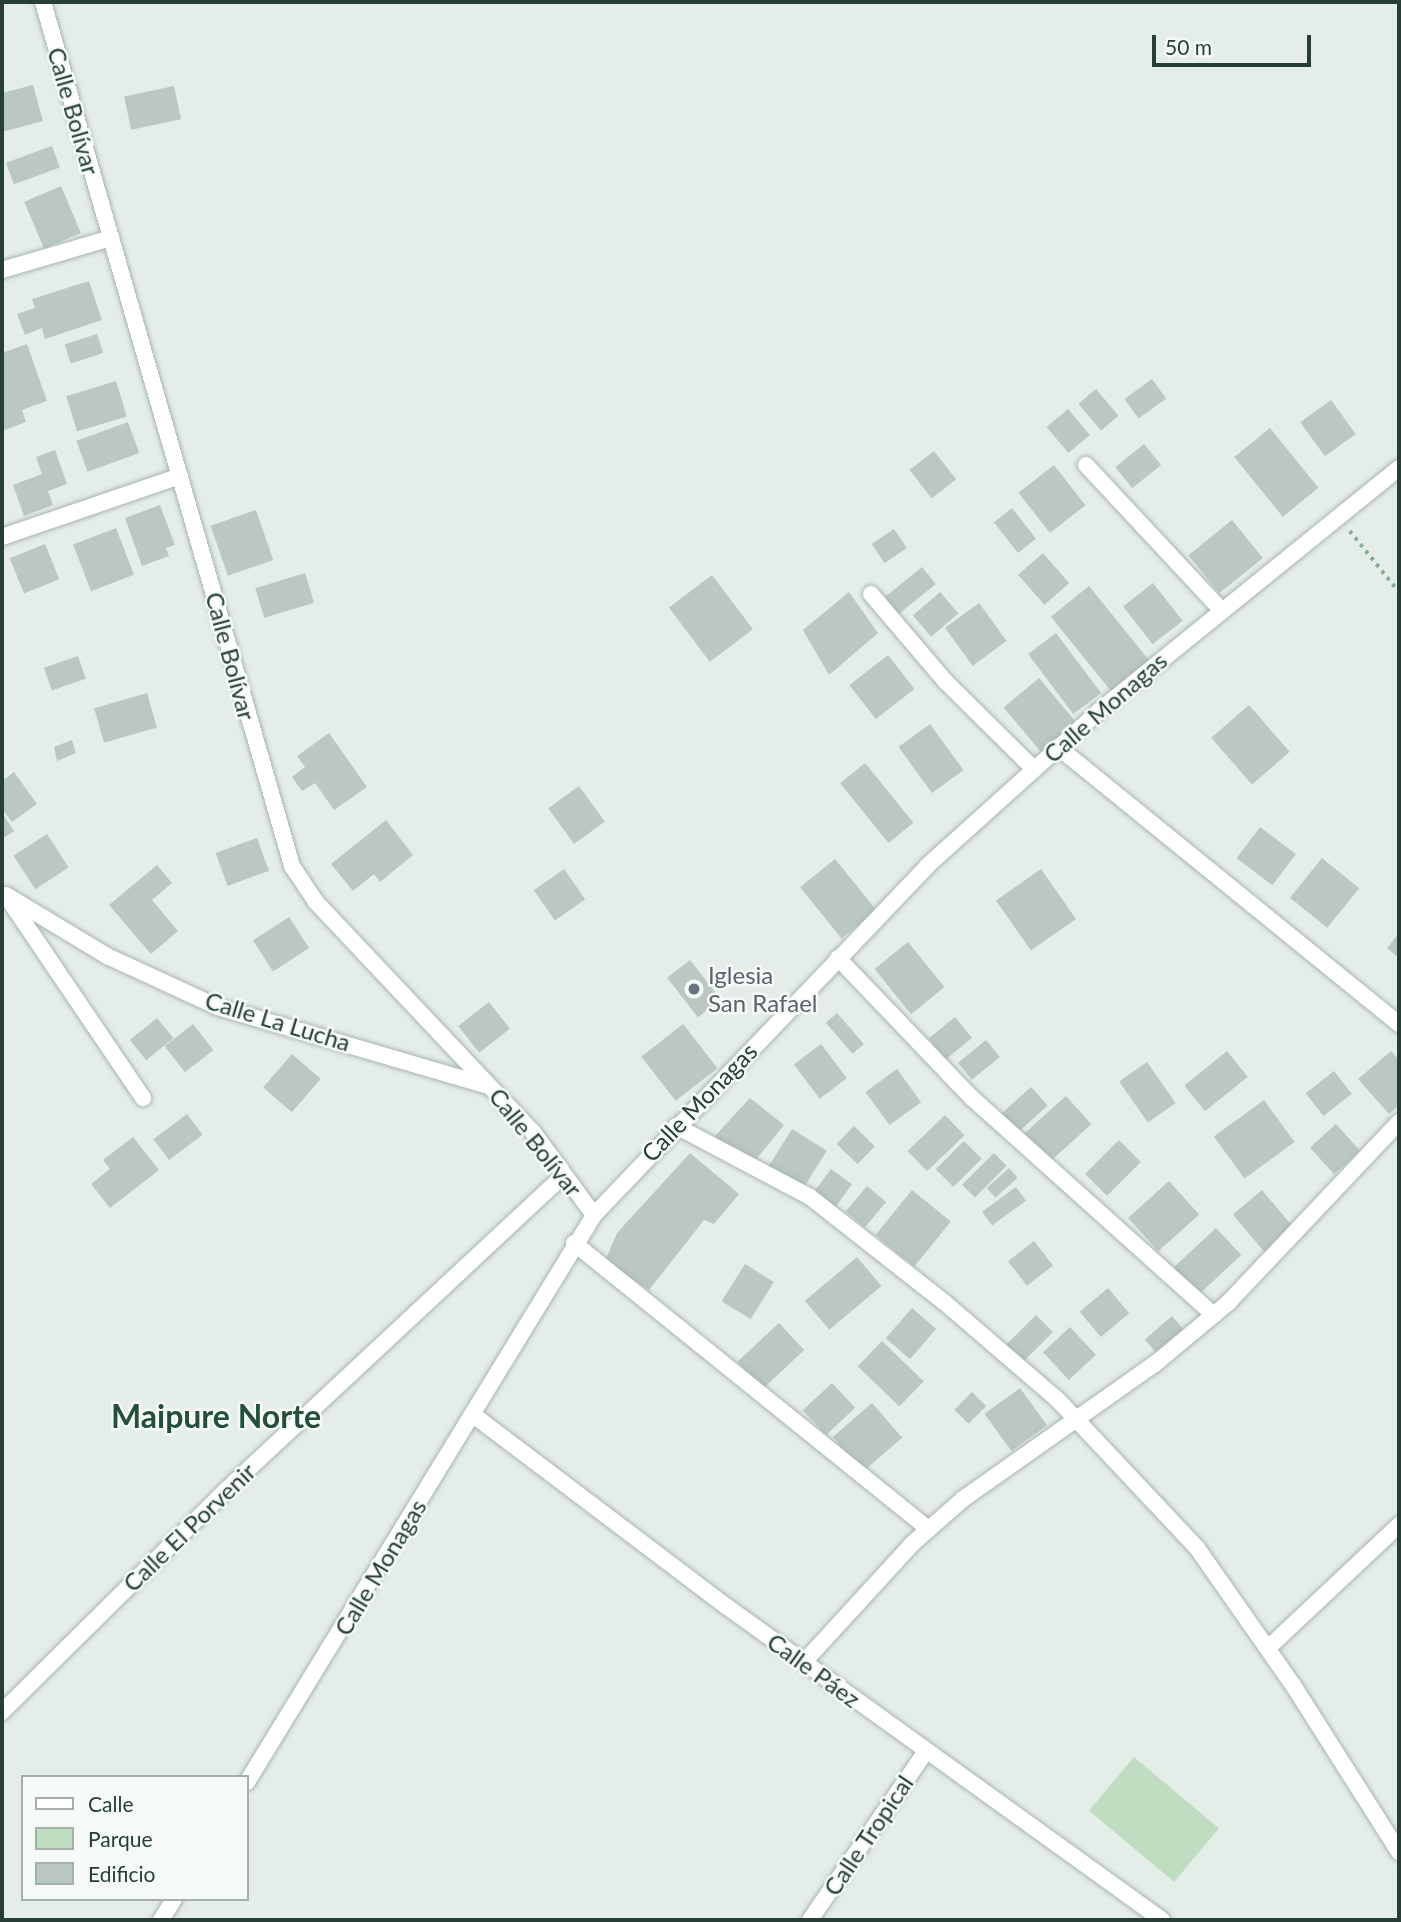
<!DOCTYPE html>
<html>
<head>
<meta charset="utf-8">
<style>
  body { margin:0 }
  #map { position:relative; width:1401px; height:1922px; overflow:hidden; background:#e5ede8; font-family:Lato,sans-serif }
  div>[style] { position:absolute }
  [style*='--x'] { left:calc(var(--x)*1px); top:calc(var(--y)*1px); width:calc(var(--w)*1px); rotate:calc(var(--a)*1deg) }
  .green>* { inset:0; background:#c0ddc2; transform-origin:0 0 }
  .building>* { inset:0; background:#bbc8c1; transform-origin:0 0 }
  .path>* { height:3.5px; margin-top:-1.75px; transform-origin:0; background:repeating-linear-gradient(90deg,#88ae9b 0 3.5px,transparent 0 8.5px) }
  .roads { filter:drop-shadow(0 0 2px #a8b5ae) drop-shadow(0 0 2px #a8b5ae) }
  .minor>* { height:16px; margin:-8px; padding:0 8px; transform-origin:8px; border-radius:8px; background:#fff }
  .dots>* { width:19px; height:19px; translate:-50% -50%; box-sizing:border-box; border:4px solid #f6faf7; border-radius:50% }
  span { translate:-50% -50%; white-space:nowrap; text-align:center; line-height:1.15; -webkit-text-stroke:5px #f6faf7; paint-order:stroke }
  .street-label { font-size:24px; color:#263e33 }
  .worship-label { font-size:24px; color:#5b616d }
  .left { translate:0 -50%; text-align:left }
  .district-label { font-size:32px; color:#234f3c; font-weight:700 }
  .frame { position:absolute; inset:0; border:4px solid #263e33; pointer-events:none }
  .legend { position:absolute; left:21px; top:1775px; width:228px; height:126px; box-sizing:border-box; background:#f6faf7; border:2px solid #a3afa9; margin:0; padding:9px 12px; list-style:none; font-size:21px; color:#263e33 }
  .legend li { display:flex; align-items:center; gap:14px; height:35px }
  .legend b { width:35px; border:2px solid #a3afa9 }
  .scale { position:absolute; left:1152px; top:35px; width:159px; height:32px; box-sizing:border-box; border:4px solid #263e33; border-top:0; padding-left:9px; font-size:21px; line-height:24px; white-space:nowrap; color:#263e33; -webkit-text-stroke:5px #f6faf7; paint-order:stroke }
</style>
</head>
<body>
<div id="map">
  <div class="green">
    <i style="left:1134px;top:1757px;width:111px;height:70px;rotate:40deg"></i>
  </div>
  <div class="building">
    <i style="clip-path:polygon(33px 85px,43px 121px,2px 132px,2px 93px)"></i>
    <i style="left:174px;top:86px;width:34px;height:51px;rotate:78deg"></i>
    <i style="left:52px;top:146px;width:23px;height:49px;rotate:70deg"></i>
    <i style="left:61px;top:186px;width:51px;height:40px;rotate:67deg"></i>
    <i style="clip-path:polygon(89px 281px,102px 320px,45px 339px,42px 328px,25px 335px,17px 314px,35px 308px,32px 299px)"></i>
    <i style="left:97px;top:334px;width:20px;height:34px;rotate:72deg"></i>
    <i style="clip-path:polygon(27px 344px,47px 401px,22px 410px,26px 422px,2px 431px,2px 353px)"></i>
    <i style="left:1152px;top:379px;width:24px;height:34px;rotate:54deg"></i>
    <i style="left:116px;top:381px;width:37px;height:52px;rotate:73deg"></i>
    <i style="left:1096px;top:389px;width:35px;height:23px;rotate:50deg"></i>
    <i style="left:1331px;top:400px;width:42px;height:38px;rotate:54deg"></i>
    <i style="left:1068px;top:409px;width:34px;height:28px;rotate:50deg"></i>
    <i style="left:128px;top:422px;width:33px;height:55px;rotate:70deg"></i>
    <i style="left:1270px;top:428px;width:77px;height:46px;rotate:51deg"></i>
    <i style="left:1144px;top:444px;width:27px;height:37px;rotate:51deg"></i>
    <i style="clip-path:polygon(55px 450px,67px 484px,48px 491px,53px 505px,24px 516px,13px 485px,42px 474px,36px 457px)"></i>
    <i style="left:934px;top:451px;width:36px;height:31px;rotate:52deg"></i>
    <i style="left:1054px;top:465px;width:51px;height:45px;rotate:52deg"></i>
    <i style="clip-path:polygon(160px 505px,175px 545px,166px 548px,169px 556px,142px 566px,125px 518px)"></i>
    <i style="left:1012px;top:508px;width:39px;height:23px;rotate:52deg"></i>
    <i style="left:256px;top:510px;width:53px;height:48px;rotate:71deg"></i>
    <i style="left:1232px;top:520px;width:49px;height:56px;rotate:51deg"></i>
    <i style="left:116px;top:528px;width:50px;height:46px;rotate:69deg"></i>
    <i style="left:894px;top:529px;width:23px;height:27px;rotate:56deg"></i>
    <i style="left:45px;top:544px;width:38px;height:38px;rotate:68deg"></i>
    <i style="left:1043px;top:553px;width:40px;height:33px;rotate:49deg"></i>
    <i style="left:922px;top:567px;width:22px;height:48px;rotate:51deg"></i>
    <i style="left:305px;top:573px;width:31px;height:52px;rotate:73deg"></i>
    <i style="left:712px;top:575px;width:68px;height:54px;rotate:53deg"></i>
    <i style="left:1153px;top:583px;width:48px;height:38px;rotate:52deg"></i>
    <i style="left:1089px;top:586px;width:98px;height:49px;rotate:51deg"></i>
    <i style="clip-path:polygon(849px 592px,878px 633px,829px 675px,803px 630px)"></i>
    <i style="left:940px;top:592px;width:28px;height:36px;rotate:49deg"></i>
    <i style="left:979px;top:603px;width:47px;height:42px;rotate:54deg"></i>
    <i style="left:1056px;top:633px;width:75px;height:35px;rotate:53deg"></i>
    <i style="left:888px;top:655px;width:43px;height:49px;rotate:52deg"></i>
    <i style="left:78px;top:656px;width:24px;height:36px;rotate:71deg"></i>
    <i style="left:1039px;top:678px;width:60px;height:46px;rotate:50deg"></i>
    <i style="left:147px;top:693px;width:36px;height:55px;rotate:74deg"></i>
    <i style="left:1249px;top:705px;width:62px;height:50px;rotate:49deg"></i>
    <i style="left:930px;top:724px;width:57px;height:39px;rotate:54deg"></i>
    <i style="clip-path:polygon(329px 733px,367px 787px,334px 810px,315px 783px,302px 791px,292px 777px,305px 767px,297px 756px)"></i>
    <i style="clip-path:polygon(72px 740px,76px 753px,57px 761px,54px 747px)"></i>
    <i style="left:865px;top:763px;width:77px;height:32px;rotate:51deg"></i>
    <i style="clip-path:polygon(14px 772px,37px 804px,12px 822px,2px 809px,2px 781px)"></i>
    <i style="left:579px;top:786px;width:44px;height:38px;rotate:54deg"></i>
    <i style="clip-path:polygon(2px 813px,14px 831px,2px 839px)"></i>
    <i style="clip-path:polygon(386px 820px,413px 855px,380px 882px,374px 874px,353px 891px,331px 864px)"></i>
    <i style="left:1260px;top:827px;width:45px;height:39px;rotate:37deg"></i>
    <i style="left:47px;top:834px;width:40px;height:40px;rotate:57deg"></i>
    <i style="left:257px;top:838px;width:35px;height:44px;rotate:70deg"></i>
    <i style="left:1322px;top:858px;width:48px;height:51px;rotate:39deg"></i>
    <i style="left:835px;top:859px;width:66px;height:45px;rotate:51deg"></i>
    <i style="clip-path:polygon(157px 865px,172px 883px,152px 900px,178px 931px,151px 954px,109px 905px)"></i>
    <i style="left:564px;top:869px;width:37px;height:37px;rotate:55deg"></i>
    <i style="left:1041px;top:869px;width:61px;height:55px;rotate:55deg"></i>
    <i style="left:289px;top:917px;width:37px;height:43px;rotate:57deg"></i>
    <i style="clip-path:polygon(1399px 933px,1399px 958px,1387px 948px)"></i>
    <i style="left:908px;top:942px;width:58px;height:43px;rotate:51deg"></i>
    <i style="left:690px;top:960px;width:50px;height:29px;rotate:52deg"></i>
    <i style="left:489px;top:1002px;width:34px;height:39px;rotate:52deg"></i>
    <i style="left:837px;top:1013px;width:41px;height:15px;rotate:49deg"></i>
    <i style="left:955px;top:1017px;width:27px;height:34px;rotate:51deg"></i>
    <i style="left:157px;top:1018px;width:26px;height:35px;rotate:51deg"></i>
    <i style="left:193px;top:1024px;width:33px;height:36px;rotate:52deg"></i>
    <i style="left:683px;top:1024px;width:56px;height:53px;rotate:52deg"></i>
    <i style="left:986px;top:1040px;width:22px;height:36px;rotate:51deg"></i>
    <i style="left:821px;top:1044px;width:43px;height:34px;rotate:53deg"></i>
    <i style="left:1227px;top:1051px;width:33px;height:55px;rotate:51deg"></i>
    <i style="clip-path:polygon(1391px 1051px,1399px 1060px,1399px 1105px,1389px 1114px,1358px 1079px)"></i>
    <i style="left:292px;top:1054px;width:38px;height:44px;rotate:41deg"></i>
    <i style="left:1147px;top:1062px;width:50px;height:34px;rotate:55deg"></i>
    <i style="left:897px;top:1069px;width:41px;height:39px;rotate:54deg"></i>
    <i style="left:1334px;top:1071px;width:29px;height:36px;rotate:52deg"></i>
    <i style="left:1031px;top:1087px;width:25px;height:44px;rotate:48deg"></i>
    <i style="left:1066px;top:1096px;width:38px;height:58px;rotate:48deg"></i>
    <i style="clip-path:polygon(750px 1098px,784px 1125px,754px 1162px,713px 1138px)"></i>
    <i style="left:1264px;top:1100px;width:52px;height:62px;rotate:54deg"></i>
    <i style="left:187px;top:1114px;width:26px;height:42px;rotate:53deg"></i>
    <i style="left:945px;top:1115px;width:28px;height:52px;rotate:46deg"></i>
    <i style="left:1336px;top:1124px;width:36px;height:35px;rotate:48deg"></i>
    <i style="left:854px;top:1126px;width:29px;height:25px;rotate:44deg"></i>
    <i style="left:792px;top:1129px;width:41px;height:44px;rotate:32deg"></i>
    <i style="clip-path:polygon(133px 1137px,159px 1170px,110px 1208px,91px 1184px,110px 1169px,103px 1160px)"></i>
    <i style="left:1119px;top:1140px;width:31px;height:48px;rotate:45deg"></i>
    <i style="left:964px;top:1141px;width:25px;height:40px;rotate:45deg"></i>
    <i style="clip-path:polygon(690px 1153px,739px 1194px,714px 1224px,704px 1220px,649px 1290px,605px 1261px,617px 1233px)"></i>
    <i style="left:994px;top:1153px;width:18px;height:45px;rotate:45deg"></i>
    <i style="left:1009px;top:1168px;width:13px;height:30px;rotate:48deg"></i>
    <i style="left:831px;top:1169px;width:26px;height:31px;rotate:36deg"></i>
    <i style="left:1169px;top:1181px;width:45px;height:55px;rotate:48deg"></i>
    <i style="left:867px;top:1186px;width:25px;height:33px;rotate:40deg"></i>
    <i style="left:1016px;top:1187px;width:17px;height:42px;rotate:54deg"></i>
    <i style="left:912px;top:1190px;width:50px;height:58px;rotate:39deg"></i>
    <i style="left:1262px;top:1190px;width:54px;height:38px;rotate:50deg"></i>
    <i style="left:1216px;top:1228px;width:37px;height:62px;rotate:47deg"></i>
    <i style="left:1034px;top:1241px;width:31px;height:33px;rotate:52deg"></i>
    <i style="left:857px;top:1257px;width:38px;height:68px;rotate:50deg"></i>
    <i style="left:745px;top:1264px;width:34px;height:44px;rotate:32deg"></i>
    <i style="left:1108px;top:1288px;width:33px;height:37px;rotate:50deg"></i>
    <i style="left:912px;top:1308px;width:32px;height:40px;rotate:41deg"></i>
    <i style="left:1036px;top:1315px;width:24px;height:47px;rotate:45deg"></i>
    <i style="left:1172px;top:1316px;width:21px;height:36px;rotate:49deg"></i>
    <i style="left:779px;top:1323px;width:37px;height:57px;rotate:47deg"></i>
    <i style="left:1070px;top:1327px;width:38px;height:37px;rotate:47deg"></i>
    <i style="left:882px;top:1341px;width:58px;height:35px;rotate:44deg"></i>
    <i style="left:832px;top:1383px;width:34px;height:40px;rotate:47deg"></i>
    <i style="left:1020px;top:1388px;width:46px;height:44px;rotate:54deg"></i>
    <i style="left:972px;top:1392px;width:20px;height:25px;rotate:45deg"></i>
    <i style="left:872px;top:1403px;width:46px;height:52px;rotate:49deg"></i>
  </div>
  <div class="path">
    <i style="--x:1350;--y:531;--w:78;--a:51.2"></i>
  </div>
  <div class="roads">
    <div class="minor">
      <i style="--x:43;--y:2;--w:899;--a:73.92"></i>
      <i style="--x:292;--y:866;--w:43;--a:56.3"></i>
      <i style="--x:316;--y:902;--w:316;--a:46.7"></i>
      <i style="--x:533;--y:1132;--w:103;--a:53.7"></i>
      <i style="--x:2;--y:270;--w:114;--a:-16.4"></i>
      <i style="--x:1086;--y:465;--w:198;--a:47"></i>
      <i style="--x:2;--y:537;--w:188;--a:-18.9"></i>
      <i style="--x:871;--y:594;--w:116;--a:49.6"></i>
      <i style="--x:946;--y:682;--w:124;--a:44.7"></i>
      <i style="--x:1058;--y:747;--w:439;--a:39.1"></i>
      <i style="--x:6;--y:895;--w:118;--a:31.1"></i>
      <i style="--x:107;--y:956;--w:122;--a:24.7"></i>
      <i style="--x:218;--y:1007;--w:282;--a:16.3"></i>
      <i style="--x:7;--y:897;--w:243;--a:55.9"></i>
      <i style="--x:838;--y:958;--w:194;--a:46.3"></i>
      <i style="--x:972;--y:1098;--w:325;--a:41.9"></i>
      <i style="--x:676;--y:1126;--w:152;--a:27.9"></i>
      <i style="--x:810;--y:1197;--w:170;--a:38.1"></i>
      <i style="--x:944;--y:1302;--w:150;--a:40.7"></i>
      <i style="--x:1058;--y:1400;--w:203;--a:46.8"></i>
      <i style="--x:1197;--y:1548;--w:167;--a:55"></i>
      <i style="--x:1293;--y:1685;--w:198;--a:57.6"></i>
      <i style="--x:574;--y:1243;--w:456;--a:38.9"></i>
      <i style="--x:472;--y:1414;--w:318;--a:37.1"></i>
      <i style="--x:726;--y:1606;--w:537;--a:35.76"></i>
      <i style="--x:1268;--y:1648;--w:180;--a:-43.2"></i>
      <i style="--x:804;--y:1662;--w:160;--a:-47.5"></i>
      <i style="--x:912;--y:1544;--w:68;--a:-41.4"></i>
      <i style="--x:963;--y:1499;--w:236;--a:-35.2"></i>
      <i style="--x:1156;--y:1363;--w:94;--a:-39.8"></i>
      <i style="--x:1228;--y:1303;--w:249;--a:-46.6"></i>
      <i style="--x:2;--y:1712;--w:314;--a:-44.7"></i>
      <i style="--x:225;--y:1491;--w:463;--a:-43"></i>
      <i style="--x:247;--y:1782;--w:665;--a:-58.53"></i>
      <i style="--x:594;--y:1215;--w:482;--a:-46.3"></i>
      <i style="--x:927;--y:866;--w:232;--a:-42"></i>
      <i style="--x:1099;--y:711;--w:386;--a:-39"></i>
      <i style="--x:161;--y:1920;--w:25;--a:-58"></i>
      <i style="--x:810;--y:1920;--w:205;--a:-55.5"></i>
    </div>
  </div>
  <div class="dots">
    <i style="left:694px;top:989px;background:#6b7280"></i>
  </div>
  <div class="street-label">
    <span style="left:74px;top:111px;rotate:74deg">Calle Bolívar</span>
    <span style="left:231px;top:656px;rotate:75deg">Calle Bolívar</span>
    <span style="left:1105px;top:707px;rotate:-41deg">Calle Monagas</span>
    <span style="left:278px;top:1021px;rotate:17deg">Calle La Lucha</span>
    <span style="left:699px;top:1102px;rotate:-46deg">Calle Monagas</span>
    <span style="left:536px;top:1142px;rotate:51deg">Calle Bolívar</span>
    <span style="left:189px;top:1527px;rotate:-44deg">Calle El Porvenir</span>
    <span style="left:380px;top:1567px;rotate:-59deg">Calle Monagas</span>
    <span style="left:814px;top:1670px;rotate:36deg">Calle Páez</span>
    <span style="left:868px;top:1835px;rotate:-56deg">Calle Tropical</span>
  </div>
  <div class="worship-label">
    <span class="left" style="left:708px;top:989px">Iglesia<br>San Rafael</span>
  </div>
  <div class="district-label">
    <span style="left:216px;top:1416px">Maipure Norte</span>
  </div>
  <div class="frame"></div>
  <ul class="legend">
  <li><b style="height:9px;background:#fff"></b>Calle</li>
  <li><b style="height:19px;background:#c0ddc2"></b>Parque</li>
  <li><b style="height:19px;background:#bbc8c1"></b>Edificio</li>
  </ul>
  <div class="scale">50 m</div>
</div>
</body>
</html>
